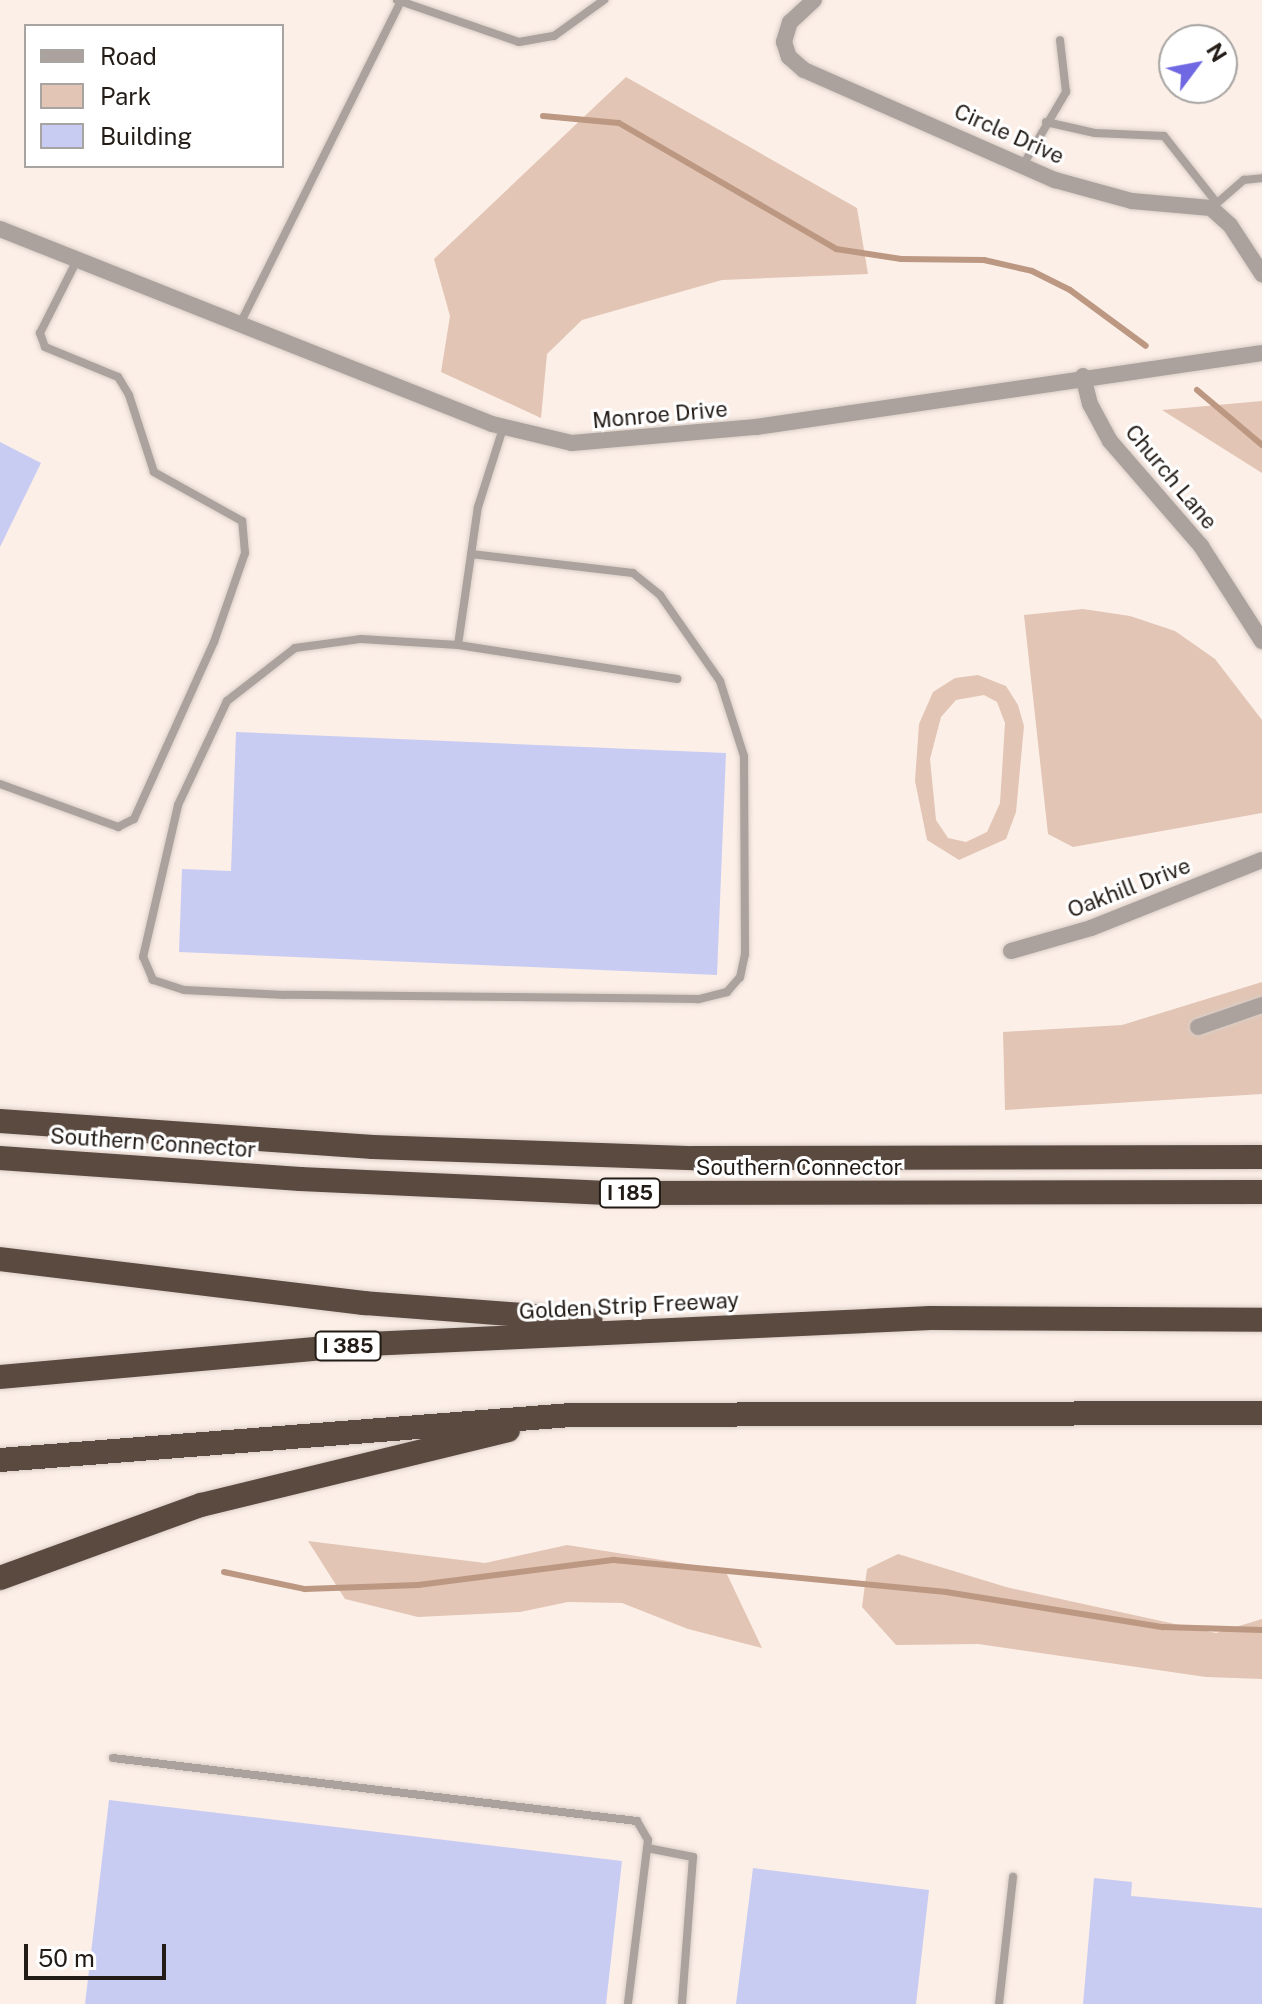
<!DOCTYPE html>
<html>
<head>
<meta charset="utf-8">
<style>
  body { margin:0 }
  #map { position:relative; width:1262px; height:2004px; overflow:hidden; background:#fcefe8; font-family:"Public Sans",sans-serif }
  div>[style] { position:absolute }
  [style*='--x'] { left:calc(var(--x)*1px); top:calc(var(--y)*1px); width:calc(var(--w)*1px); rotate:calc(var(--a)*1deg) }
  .green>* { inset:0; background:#e2c5b4 }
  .stream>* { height:6px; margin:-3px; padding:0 3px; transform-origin:3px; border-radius:3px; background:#bc9882 }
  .building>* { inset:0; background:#c9ccf2 }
  .roads { filter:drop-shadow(0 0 2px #d9cdc6) drop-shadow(0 0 2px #d9cdc6) }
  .lane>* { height:8px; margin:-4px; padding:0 4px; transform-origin:4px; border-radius:4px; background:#aba29d }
  .street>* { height:16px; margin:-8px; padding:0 8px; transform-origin:8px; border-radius:8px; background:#aba29d }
  .highway>* { height:24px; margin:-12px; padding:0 12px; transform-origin:12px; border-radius:12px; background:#5b4a40 }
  span { translate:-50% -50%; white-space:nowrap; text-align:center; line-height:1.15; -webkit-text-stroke:6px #fff; paint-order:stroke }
  .shield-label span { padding:2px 6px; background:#fff; border:2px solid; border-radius:6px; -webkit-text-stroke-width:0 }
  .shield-label { font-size:20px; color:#221b16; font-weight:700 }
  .street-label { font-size:22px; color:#221b16 }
  .legend { position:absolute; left:24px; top:24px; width:260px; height:144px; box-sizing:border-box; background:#fff; border:2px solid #a7a4a2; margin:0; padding:10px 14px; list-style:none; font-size:24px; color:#221b16 }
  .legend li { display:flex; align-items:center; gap:16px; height:40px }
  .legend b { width:40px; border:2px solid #a7a4a2 }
  .north { position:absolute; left:1158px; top:24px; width:80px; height:80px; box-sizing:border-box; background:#fff; border:2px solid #a7a4a2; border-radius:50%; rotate:58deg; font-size:22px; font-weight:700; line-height:32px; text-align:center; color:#221b16 }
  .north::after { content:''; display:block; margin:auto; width:28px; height:36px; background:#7068e2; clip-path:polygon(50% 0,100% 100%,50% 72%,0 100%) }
  .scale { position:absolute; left:24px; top:1944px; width:142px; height:36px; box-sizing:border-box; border:4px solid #221b16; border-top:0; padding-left:10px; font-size:24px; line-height:28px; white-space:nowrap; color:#221b16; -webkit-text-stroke:6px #fff; paint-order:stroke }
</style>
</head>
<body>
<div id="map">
  <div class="green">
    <i style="clip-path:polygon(626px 77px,857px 208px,868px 274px,722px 280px,582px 320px,547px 354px,541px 418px,441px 372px,450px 316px,434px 259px)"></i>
    <i style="clip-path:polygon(1262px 401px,1262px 473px,1162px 410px)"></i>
    <i style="clip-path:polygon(1083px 609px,1130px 616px,1175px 631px,1215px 659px,1262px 720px,1262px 813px,1073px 847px,1048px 834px,1024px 615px)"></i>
    <i style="clip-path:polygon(evenodd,978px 675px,1006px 686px,1018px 705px,1024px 726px,1016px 812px,1006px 839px,959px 860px,927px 840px,915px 781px,919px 724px,933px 692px,955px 678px,978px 675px,984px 695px,997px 702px,1005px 723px,1000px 803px,987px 832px,966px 842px,948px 838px,936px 820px,930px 759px,941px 717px,956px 700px,984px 695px)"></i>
    <i style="clip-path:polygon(1262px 982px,1262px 1094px,1005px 1110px,1003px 1032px,1122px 1025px)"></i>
    <i style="clip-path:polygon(308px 1541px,485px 1563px,567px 1545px,725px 1570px,762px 1648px,688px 1629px,622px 1603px,568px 1602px,520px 1612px,418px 1617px,345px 1599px)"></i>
    <i style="clip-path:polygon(898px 1554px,1006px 1587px,1216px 1633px,1262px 1619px,1262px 1679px,1206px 1677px,978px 1644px,896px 1645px,862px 1607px,867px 1569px)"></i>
  </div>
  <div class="stream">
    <i style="--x:543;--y:116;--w:76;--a:5.3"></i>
    <i style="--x:619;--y:123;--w:251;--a:30.1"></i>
    <i style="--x:836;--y:249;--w:66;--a:8.7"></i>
    <i style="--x:901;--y:259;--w:83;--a:0.7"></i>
    <i style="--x:984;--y:260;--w:49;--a:12.9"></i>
    <i style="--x:1032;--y:271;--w:42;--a:26.6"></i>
    <i style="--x:1070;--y:290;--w:94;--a:36.4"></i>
    <i style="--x:1197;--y:390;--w:85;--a:40.2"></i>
    <i style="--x:224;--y:1572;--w:83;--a:11.9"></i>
    <i style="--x:305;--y:1589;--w:113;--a:-2"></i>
    <i style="--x:418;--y:1585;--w:198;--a:-7.3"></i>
    <i style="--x:614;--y:1560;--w:334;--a:5.5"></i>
    <i style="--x:946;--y:1592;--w:220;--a:9.2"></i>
    <i style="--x:1163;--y:1627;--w:99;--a:1.7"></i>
  </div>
  <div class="building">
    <i style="clip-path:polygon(0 442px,41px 463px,0 547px)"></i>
    <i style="clip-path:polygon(236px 732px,726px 753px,717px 975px,179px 952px,182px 869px,231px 871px)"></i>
    <i style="clip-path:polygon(109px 1800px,622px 1861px,606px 2004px,85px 2004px)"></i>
    <i style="clip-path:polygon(753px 1868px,929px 1890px,916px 2004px,736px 2004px)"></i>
    <i style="clip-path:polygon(1094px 1878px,1132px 1882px,1131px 1896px,1262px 1908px,1262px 2004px,1083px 2004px)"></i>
  </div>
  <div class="roads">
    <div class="lane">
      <i style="--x:397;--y:0;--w:129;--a:19"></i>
      <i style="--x:519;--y:42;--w:36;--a:-10"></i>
      <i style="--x:554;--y:36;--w:62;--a:-35.8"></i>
      <i style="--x:1046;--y:122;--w:50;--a:12.7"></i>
      <i style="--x:1095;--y:133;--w:69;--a:2.5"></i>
      <i style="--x:1164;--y:136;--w:85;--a:51.7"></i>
      <i style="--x:1023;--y:165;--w:85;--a:-59.5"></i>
      <i style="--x:1066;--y:92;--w:52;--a:-96.6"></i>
      <i style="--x:1216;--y:204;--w:37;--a:-41"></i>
      <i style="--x:1244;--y:180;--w:18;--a:-6"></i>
      <i style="--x:241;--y:322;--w:356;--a:-63.5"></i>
      <i style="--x:471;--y:554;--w:163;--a:6.7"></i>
      <i style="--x:633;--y:573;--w:35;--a:39"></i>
      <i style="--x:660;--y:595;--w:105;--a:55.1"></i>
      <i style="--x:720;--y:681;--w:79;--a:72.3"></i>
      <i style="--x:744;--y:756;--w:198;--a:89.7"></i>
      <i style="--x:745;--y:954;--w:24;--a:102"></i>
      <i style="--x:740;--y:977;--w:20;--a:131"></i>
      <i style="--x:727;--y:992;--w:30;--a:166"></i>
      <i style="--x:698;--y:999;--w:413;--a:-179.4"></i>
      <i style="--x:285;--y:995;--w:101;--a:-177.2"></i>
      <i style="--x:184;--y:990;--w:33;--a:-162"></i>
      <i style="--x:153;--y:980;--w:25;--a:-113"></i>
      <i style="--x:143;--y:957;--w:156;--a:-77"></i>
      <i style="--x:178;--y:805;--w:115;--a:-64.8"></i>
      <i style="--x:227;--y:701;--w:86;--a:-37.9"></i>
      <i style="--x:295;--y:648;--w:67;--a:-7.8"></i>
      <i style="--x:361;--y:639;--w:97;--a:3.5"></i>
      <i style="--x:458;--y:645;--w:222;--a:8.8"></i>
      <i style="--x:458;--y:645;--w:139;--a:-81.8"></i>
      <i style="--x:478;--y:507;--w:83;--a:-72.4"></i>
      <i style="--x:0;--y:784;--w:126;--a:20"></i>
      <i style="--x:118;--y:827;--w:18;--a:-27"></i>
      <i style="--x:134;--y:819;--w:194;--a:-65.7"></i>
      <i style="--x:214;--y:642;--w:94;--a:-70.8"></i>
      <i style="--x:245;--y:553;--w:32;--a:-95"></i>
      <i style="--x:242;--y:521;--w:101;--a:-150.9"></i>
      <i style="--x:154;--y:472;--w:81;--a:-108"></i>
      <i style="--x:129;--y:395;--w:21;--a:-121"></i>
      <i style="--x:118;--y:377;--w:79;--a:-157.7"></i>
      <i style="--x:45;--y:347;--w:15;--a:-110"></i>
      <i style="--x:40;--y:333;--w:84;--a:-63.1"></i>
      <i style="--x:113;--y:1758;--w:528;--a:6.86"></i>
      <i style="--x:637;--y:1821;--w:22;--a:60"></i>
      <i style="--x:648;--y:1840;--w:165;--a:97"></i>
      <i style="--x:647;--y:1848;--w:47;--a:11.1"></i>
      <i style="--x:693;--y:1857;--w:147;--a:94.3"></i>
      <i style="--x:999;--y:2004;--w:128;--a:-83.7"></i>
    </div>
    <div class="street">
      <i style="--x:814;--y:0;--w:33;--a:137"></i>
      <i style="--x:790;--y:22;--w:21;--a:107"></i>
      <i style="--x:784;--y:42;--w:16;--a:72"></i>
      <i style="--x:789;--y:57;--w:20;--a:41"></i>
      <i style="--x:804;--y:70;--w:274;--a:23.7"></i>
      <i style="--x:1055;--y:180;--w:80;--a:15.3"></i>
      <i style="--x:1132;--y:201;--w:79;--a:5.1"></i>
      <i style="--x:1211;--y:208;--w:25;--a:42"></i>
      <i style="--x:1230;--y:225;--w:59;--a:56.9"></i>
      <i style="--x:0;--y:229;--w:529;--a:21.62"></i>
      <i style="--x:492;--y:424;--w:82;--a:13.4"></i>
      <i style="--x:572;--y:443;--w:185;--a:-5"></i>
      <i style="--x:756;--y:427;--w:511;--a:-8.32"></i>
      <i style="--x:1083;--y:376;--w:29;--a:76"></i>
      <i style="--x:1090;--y:404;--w:42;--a:61.6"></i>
      <i style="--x:1110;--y:441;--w:139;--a:49.1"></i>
      <i style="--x:1201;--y:546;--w:113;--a:57.3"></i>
      <i style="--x:1011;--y:951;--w:83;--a:-16"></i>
      <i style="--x:1091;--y:928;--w:184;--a:-21.7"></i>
      <i style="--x:1198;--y:1027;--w:68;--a:-19"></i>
    </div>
    <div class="highway">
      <i style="--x:0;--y:1121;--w:374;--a:4"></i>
      <i style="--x:373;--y:1147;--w:321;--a:2"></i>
      <i style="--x:694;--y:1158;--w:568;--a:-0.1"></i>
      <i style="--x:0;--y:1158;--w:301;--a:4"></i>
      <i style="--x:300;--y:1179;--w:308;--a:2.6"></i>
      <i style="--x:608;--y:1193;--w:654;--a:-0.09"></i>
      <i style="--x:0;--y:1259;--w:367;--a:6.9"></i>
      <i style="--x:364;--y:1303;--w:227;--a:4.3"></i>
      <i style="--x:0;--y:1377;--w:369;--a:-5.1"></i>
      <i style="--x:368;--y:1344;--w:563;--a:-2.65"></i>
      <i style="--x:930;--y:1318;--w:332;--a:0.3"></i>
      <i style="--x:0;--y:1460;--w:572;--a:-4.51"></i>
      <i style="--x:570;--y:1415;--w:692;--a:-0.17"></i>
      <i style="--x:0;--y:1578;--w:214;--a:-20"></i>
      <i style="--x:201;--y:1505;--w:316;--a:-13.7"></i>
    </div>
  </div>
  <div class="shield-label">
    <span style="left:630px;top:1193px">I 185</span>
    <span style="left:348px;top:1346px">I 385</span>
  </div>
  <div class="street-label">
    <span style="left:1009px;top:134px;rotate:24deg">Circle Drive</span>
    <span style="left:660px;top:415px;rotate:-5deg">Monroe Drive</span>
    <span style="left:1171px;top:477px;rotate:50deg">Church Lane</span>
    <span style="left:1129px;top:888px;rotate:-21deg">Oakhill Drive</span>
    <span style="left:153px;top:1143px;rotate:4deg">Southern Connector</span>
    <span style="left:799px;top:1168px">Southern Connector</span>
    <span style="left:629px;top:1306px;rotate:-3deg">Golden Strip Freeway</span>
  </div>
  <ul class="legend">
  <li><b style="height:10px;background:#aba29d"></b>Road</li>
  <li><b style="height:22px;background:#e2c5b4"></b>Park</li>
  <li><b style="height:22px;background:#c9ccf2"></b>Building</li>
  </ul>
  <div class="north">N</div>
  <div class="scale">50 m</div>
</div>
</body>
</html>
